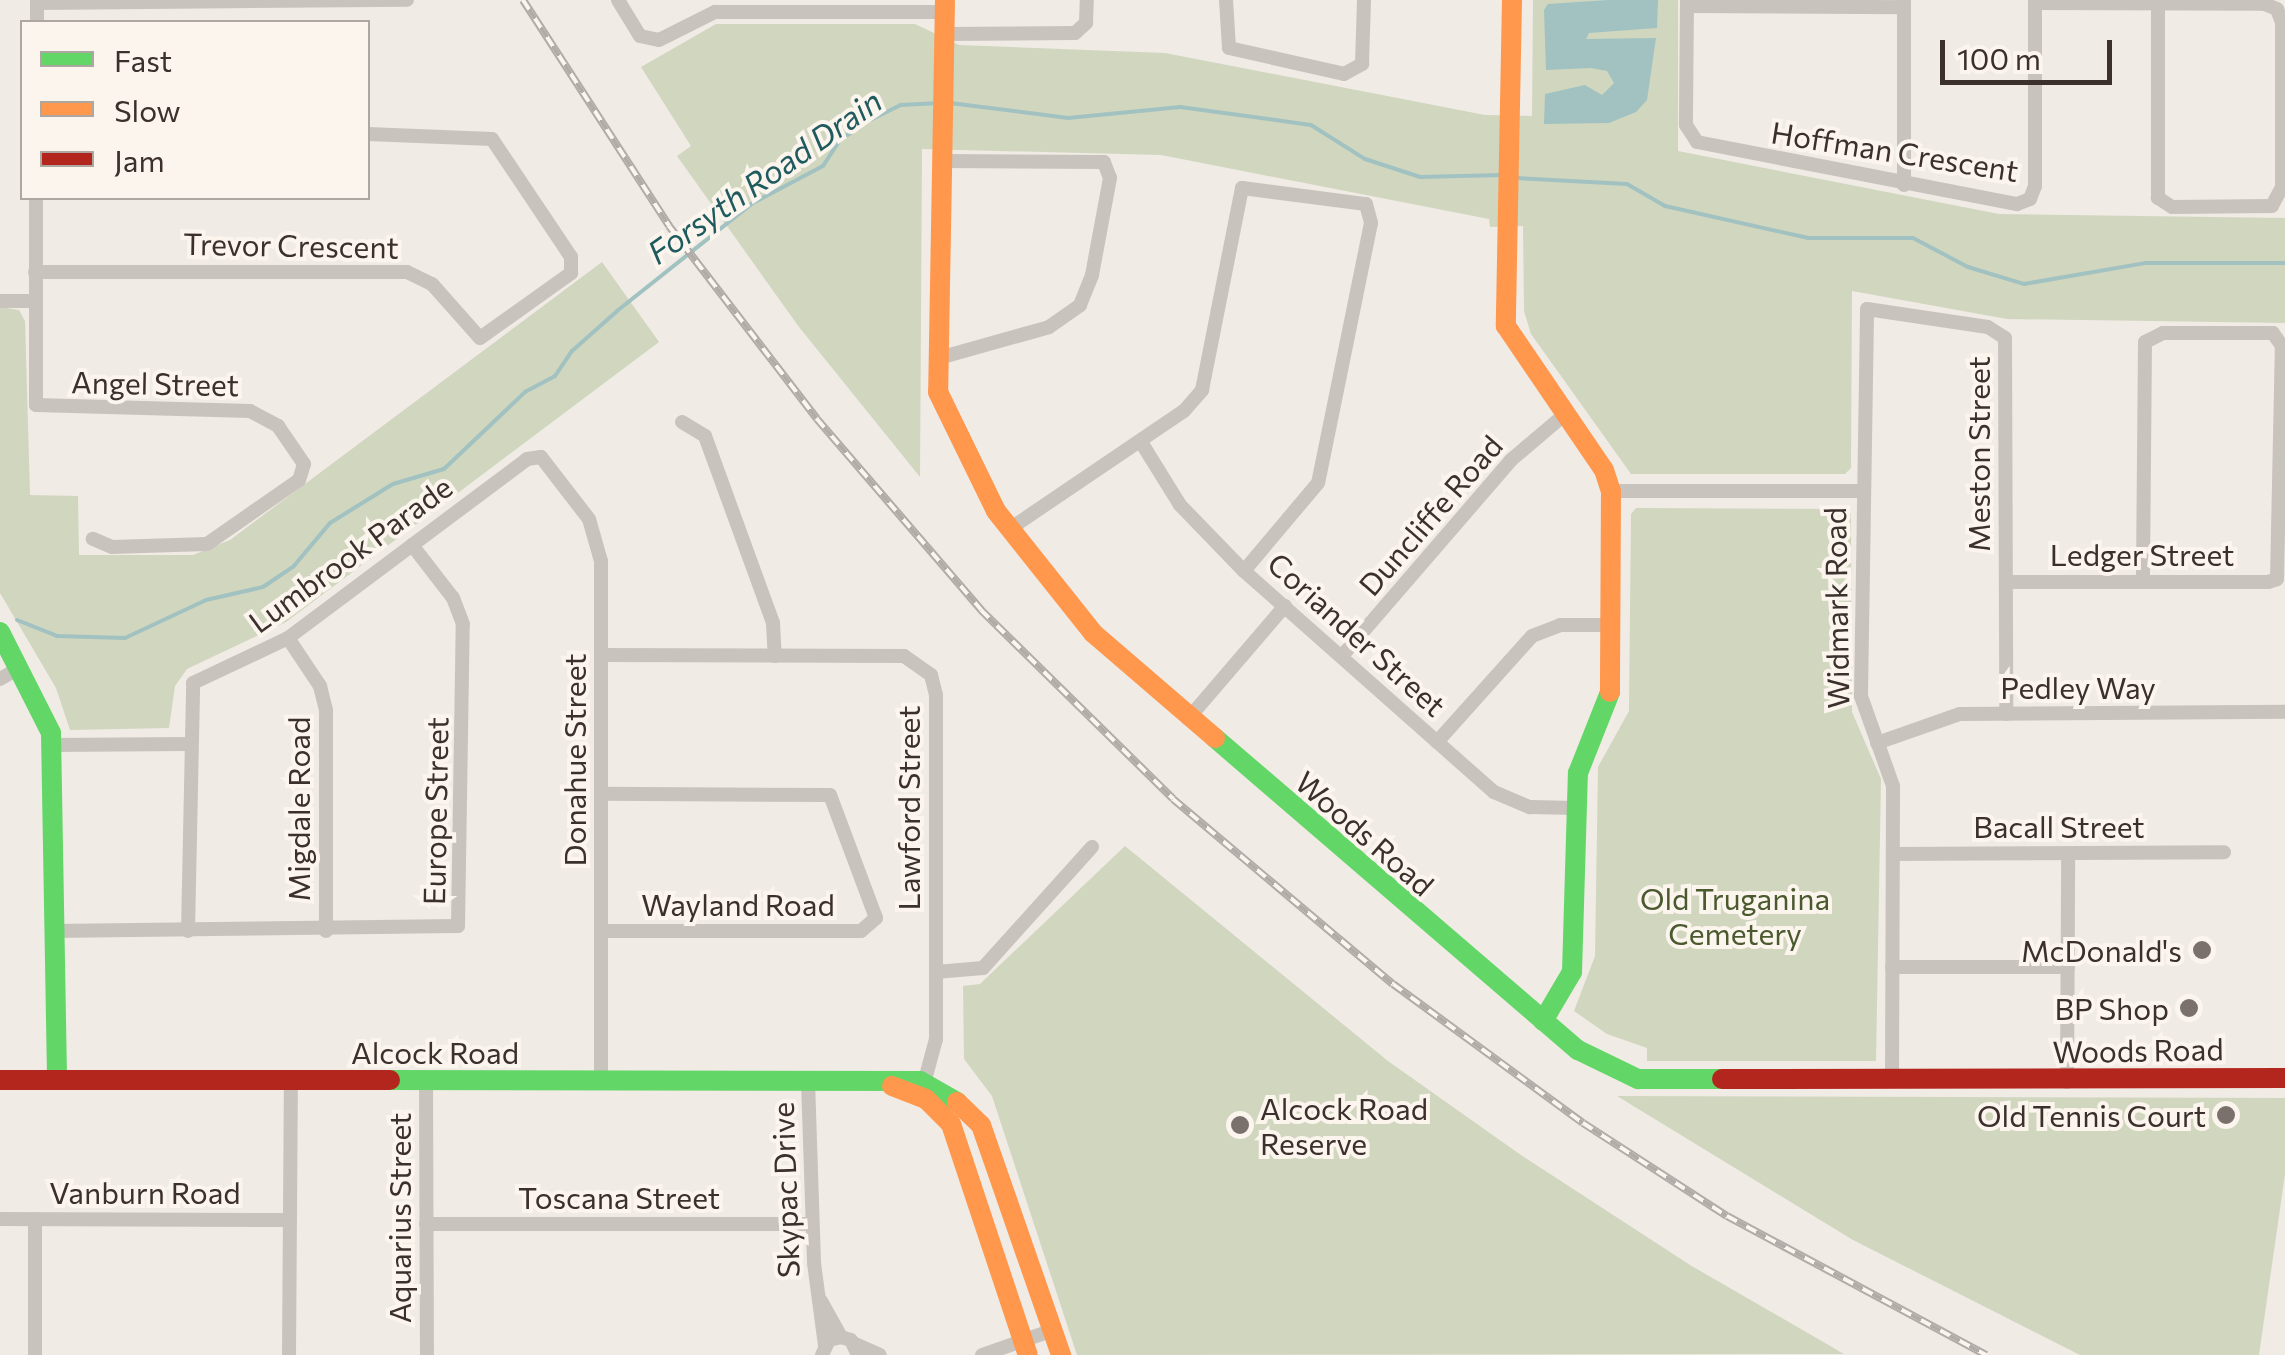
<!DOCTYPE html>
<html>
<head>
<meta charset="utf-8">
<style>
  body { margin:0 }
  #map { position:relative; width:2285px; height:1355px; overflow:hidden; background:#f0ebe5; font-family:Commissioner,sans-serif }
  div>[style] { position:absolute }
  [style*='--x'] { left:calc(var(--x)*1px); top:calc(var(--y)*1px); width:calc(var(--w)*1px); rotate:calc(var(--a)*1deg) }
  .green>* { inset:0; background:#d1d6bf }
  .water>* { inset:0; background:#a1c2c1 }
  .stream>* { height:4px; margin:-2px; padding:0 2px; transform-origin:2px; border-radius:2px; background:#a1c2c1 }
  .street>* { height:14px; margin:-7px; padding:0 7px; transform-origin:7px; border-radius:7px; background:#c9c3be }
  .fast>* { height:20px; margin:-10px; padding:0 10px; transform-origin:10px; border-radius:10px; background:#63d668 }
  .slow>* { height:20px; margin:-10px; padding:0 10px; transform-origin:10px; border-radius:10px; background:#ff974d }
  .jam>* { height:20px; margin:-10px; padding:0 10px; transform-origin:10px; border-radius:10px; background:#b3261e }
  .rail>* { height:8px; margin-top:-4px; transform-origin:0; background:repeating-linear-gradient(90deg,#fbf5ee 0 11px,#b1aca8 0 22px); box-sizing:border-box; border-block:2px solid #b1aca8 }
  .dots>* { width:28px; height:28px; translate:-50% -50%; box-sizing:border-box; border:5px solid #fbf5ee; border-radius:50% }
  span { translate:-50% -50%; white-space:nowrap; text-align:center; line-height:1.15; -webkit-text-stroke:8px #fbf5ee; paint-order:stroke }
  .street-label { font-size:30px; color:#3b302b }
  .park-label { font-size:30px; color:#4a5a2e }
  .poi-label { font-size:30px; color:#3b302b }
  .right { translate:-100% -50%; text-align:right }
  .left { translate:0 -50%; text-align:left }
  .water-label { font-size:32px; color:#1f5a5e; font-style:italic }
  .legend { position:absolute; left:20px; top:20px; width:350px; height:180px; box-sizing:border-box; background:#fbf5ee; border:2px solid #aea6a0; margin:0; padding:12px 18px; list-style:none; font-size:30px; color:#3b302b }
  .legend li { display:flex; align-items:center; gap:20px; height:50px }
  .legend b { width:50px; border:2px solid #aea6a0 }
  .scale { position:absolute; left:1940px; top:40px; width:172px; height:45px; box-sizing:border-box; border:5px solid #3b302b; border-top:0; padding-left:12px; font-size:30px; line-height:35px; white-space:nowrap; color:#3b302b; -webkit-text-stroke:8px #fbf5ee; paint-order:stroke }
</style>
</head>
<body>
<div id="map">
  <div class="green">
    <i style="clip-path:polygon(1533px 0,1678px 0,1678px 151px,1999px 214px,2285px 218px,2285px 323px,2007px 319px,1852px 291px,1851px 468px,1845px 474px,1631px 474px,1531px 334px,1524px 311px,1523px 226px,1490px 227px,1489px 219px,1161px 155px,922px 149px,920px 477px,799px 327px,677px 156px,691px 146px,641px 67px,716px 24px,915px 24px,959px 45px,1165px 53px,1485px 115px,1532px 116px)"></i>
    <i style="clip-path:polygon(602px 262px,659px 342px,286px 622px,187px 669px,175px 686px,169px 728px,70px 730px,56px 688px,0 593px,0 307px,19px 310px,25px 321px,30px 495px,78px 496px,79px 555px,193px 555px,230px 540px)"></i>
    <i style="clip-path:polygon(1636px 508px,1846px 509px,1851px 514px,1852px 712px,1881px 779px,1876px 1061px,1647px 1061px,1647px 1048px,1607px 1034px,1574px 1011px,1595px 956px,1598px 767px,1629px 711px,1631px 514px)"></i>
    <i style="clip-path:polygon(1125px 846px,1388px 1061px,1518px 1153px,1690px 1265px,1844px 1354px,1077px 1355px,992px 1096px,964px 1059px,963px 986px,980px 984px)"></i>
    <i style="clip-path:polygon(1617px 1096px,2285px 1098px,2285px 1174px,2259px 1355px,2080px 1355px,1853px 1240px)"></i>
  </div>
  <div class="water">
    <i style="clip-path:polygon(1608px 0,1658px 0,1657px 28px,1589px 33px,1586px 39px,1656px 38px,1647px 100px,1636px 112px,1609px 123px,1544px 124px,1545px 94px,1585px 85px,1602px 95px,1614px 83px,1607px 71px,1591px 68px,1546px 70px,1544px 10px,1548px 4px)"></i>
  </div>
  <div class="stream">
    <i style="--x:950;--y:103;--w:119;--a:7.2"></i>
    <i style="--x:1068;--y:118;--w:113;--a:-5.6"></i>
    <i style="--x:1180;--y:107;--w:132;--a:7.8"></i>
    <i style="--x:1311;--y:125;--w:64;--a:32.2"></i>
    <i style="--x:1365;--y:159;--w:58;--a:18.1"></i>
    <i style="--x:1420;--y:177;--w:83;--a:-1.4"></i>
    <i style="--x:1517;--y:178;--w:110;--a:3.1"></i>
    <i style="--x:1627;--y:184;--w:44;--a:30.1"></i>
    <i style="--x:1665;--y:206;--w:147;--a:12.6"></i>
    <i style="--x:1808;--y:238;--w:105;--a:0"></i>
    <i style="--x:1913;--y:238;--w:62;--a:27.8"></i>
    <i style="--x:1968;--y:267;--w:59;--a:16.9"></i>
    <i style="--x:2024;--y:284;--w:124;--a:-9.8"></i>
    <i style="--x:2146;--y:263;--w:139;--a:0"></i>
    <i style="--x:17;--y:620;--w:43;--a:21.8"></i>
    <i style="--x:57;--y:636;--w:68;--a:1.7"></i>
    <i style="--x:125;--y:638;--w:89;--a:-25.1"></i>
    <i style="--x:206;--y:600;--w:58;--a:-12.8"></i>
    <i style="--x:263;--y:587;--w:36;--a:-34"></i>
    <i style="--x:293;--y:567;--w:57;--a:-49.9"></i>
    <i style="--x:330;--y:523;--w:74;--a:-31.8"></i>
    <i style="--x:393;--y:484;--w:53;--a:-16.4"></i>
    <i style="--x:444;--y:469;--w:112;--a:-43.5"></i>
    <i style="--x:525;--y:392;--w:34;--a:-28"></i>
    <i style="--x:555;--y:376;--w:30;--a:-56"></i>
    <i style="--x:572;--y:351;--w:60;--a:-41.6"></i>
    <i style="--x:617;--y:311;--w:174;--a:-38.5"></i>
    <i style="--x:753;--y:203;--w:79;--a:-27.9"></i>
    <i style="--x:823;--y:166;--w:30;--a:-57"></i>
    <i style="--x:839;--y:141;--w:35;--a:-35"></i>
    <i style="--x:868;--y:121;--w:37;--a:-26"></i>
    <i style="--x:901;--y:105;--w:34;--a:-3"></i>
  </div>
  <div class="street">
    <i style="--x:618;--y:0;--w:42;--a:58.6"></i>
    <i style="--x:640;--y:36;--w:19;--a:12"></i>
    <i style="--x:659;--y:40;--w:63;--a:-26.6"></i>
    <i style="--x:715;--y:12;--w:230;--a:0"></i>
    <i style="--x:1226;--y:0;--w:48;--a:86.4"></i>
    <i style="--x:1229;--y:48;--w:118;--a:12.7"></i>
    <i style="--x:1344;--y:74;--w:21;--a:-29"></i>
    <i style="--x:1362;--y:64;--w:64;--a:-88.2"></i>
    <i style="--x:1687;--y:0;--w:125;--a:90.5"></i>
    <i style="--x:1686;--y:125;--w:20;--a:57"></i>
    <i style="--x:1697;--y:142;--w:326;--a:11"></i>
    <i style="--x:2017;--y:204;--w:14;--a:-21"></i>
    <i style="--x:2030;--y:199;--w:14;--a:-69"></i>
    <i style="--x:2035;--y:186;--w:186;--a:-90"></i>
    <i style="--x:37;--y:3;--w:370;--a:-0.5"></i>
    <i style="--x:2035;--y:3;--w:230;--a:0.2"></i>
    <i style="--x:2265;--y:4;--w:13;--a:23"></i>
    <i style="--x:2277;--y:9;--w:15;--a:70"></i>
    <i style="--x:2282;--y:23;--w:164;--a:90"></i>
    <i style="--x:2282;--y:187;--w:21;--a:118"></i>
    <i style="--x:2272;--y:206;--w:100;--a:179.4"></i>
    <i style="--x:2172;--y:207;--w:17;--a:-147"></i>
    <i style="--x:2158;--y:198;--w:194;--a:-90"></i>
    <i style="--x:1687;--y:6;--w:217;--a:0.3"></i>
    <i style="--x:37;--y:22;--w:22;--a:-90"></i>
    <i style="--x:944;--y:34;--w:131;--a:-0.4"></i>
    <i style="--x:1075;--y:33;--w:15;--a:-42"></i>
    <i style="--x:1086;--y:23;--w:23;--a:-88"></i>
    <i style="--x:1904;--y:185;--w:184;--a:-90"></i>
    <i style="--x:36;--y:198;--w:207;--a:90"></i>
    <i style="--x:36;--y:405;--w:214;--a:1.6"></i>
    <i style="--x:250;--y:411;--w:32;--a:28"></i>
    <i style="--x:278;--y:426;--w:46;--a:55.6"></i>
    <i style="--x:304;--y:464;--w:17;--a:107"></i>
    <i style="--x:299;--y:480;--w:112;--a:145.2"></i>
    <i style="--x:207;--y:544;--w:95;--a:178.2"></i>
    <i style="--x:112;--y:547;--w:21;--a:-157"></i>
    <i style="--x:35;--y:272;--w:372;--a:0"></i>
    <i style="--x:407;--y:272;--w:28;--a:26"></i>
    <i style="--x:432;--y:284;--w:72;--a:48.4"></i>
    <i style="--x:480;--y:338;--w:112;--a:-35.5"></i>
    <i style="--x:571;--y:273;--w:16;--a:-90"></i>
    <i style="--x:571;--y:257;--w:142;--a:-123.8"></i>
    <i style="--x:492;--y:139;--w:124;--a:-177.7"></i>
    <i style="--x:0;--y:301;--w:32;--a:0"></i>
    <i style="--x:939;--y:358;--w:114;--a:-15.7"></i>
    <i style="--x:1049;--y:327;--w:38;--a:-35"></i>
    <i style="--x:1080;--y:305;--w:32;--a:-68"></i>
    <i style="--x:1092;--y:275;--w:99;--a:-79.5"></i>
    <i style="--x:1110;--y:178;--w:17;--a:-111"></i>
    <i style="--x:1104;--y:162;--w:161;--a:-179.6"></i>
    <i style="--x:682;--y:422;--w:27;--a:31"></i>
    <i style="--x:705;--y:436;--w:199;--a:70"></i>
    <i style="--x:773;--y:623;--w:33;--a:87"></i>
    <i style="--x:1141;--y:442;--w:74;--a:58.2"></i>
    <i style="--x:1180;--y:505;--w:92;--a:45.9"></i>
    <i style="--x:1244;--y:571;--w:334;--a:41.5"></i>
    <i style="--x:1494;--y:792;--w:39;--a:23"></i>
    <i style="--x:1530;--y:807;--w:46;--a:1.2"></i>
    <i style="--x:1611;--y:491;--w:251;--a:0"></i>
    <i style="--x:1008;--y:530;--w:212;--a:-34.1"></i>
    <i style="--x:1184;--y:411;--w:28;--a:-49"></i>
    <i style="--x:1202;--y:390;--w:206;--a:-78.8"></i>
    <i style="--x:1242;--y:188;--w:125;--a:7.4"></i>
    <i style="--x:1366;--y:204;--w:20;--a:75"></i>
    <i style="--x:1371;--y:223;--w:265;--a:101.5"></i>
    <i style="--x:1318;--y:483;--w:115;--a:130.1"></i>
    <i style="--x:2006;--y:582;--w:262;--a:0"></i>
    <i style="--x:2268;--y:582;--w:9;--a:-18"></i>
    <i style="--x:2277;--y:579;--w:233;--a:-88.8"></i>
    <i style="--x:2282;--y:346;--w:16;--a:-125"></i>
    <i style="--x:2273;--y:333;--w:110;--a:180"></i>
    <i style="--x:2163;--y:333;--w:20;--a:153"></i>
    <i style="--x:2145;--y:342;--w:239;--a:90.5"></i>
    <i style="--x:288;--y:638;--w:58;--a:56.3"></i>
    <i style="--x:320;--y:686;--w:25;--a:76"></i>
    <i style="--x:326;--y:710;--w:221;--a:90"></i>
    <i style="--x:601;--y:655;--w:303;--a:0.2"></i>
    <i style="--x:904;--y:656;--w:33;--a:35"></i>
    <i style="--x:931;--y:675;--w:21;--a:76"></i>
    <i style="--x:936;--y:695;--w:344;--a:90"></i>
    <i style="--x:936;--y:1039;--w:54;--a:105.1"></i>
    <i style="--x:1342;--y:656;--w:259;--a:-49.2"></i>
    <i style="--x:1511;--y:460;--w:70;--a:-40.3"></i>
    <i style="--x:0;--y:679;--w:24;--a:-30"></i>
    <i style="--x:1188;--y:719;--w:149;--a:-49.4"></i>
    <i style="--x:1437;--y:742;--w:142;--a:-48.1"></i>
    <i style="--x:1532;--y:636;--w:30;--a:-21"></i>
    <i style="--x:1560;--y:625;--w:51;--a:0"></i>
    <i style="--x:1877;--y:743;--w:88;--a:-19.3"></i>
    <i style="--x:1960;--y:714;--w:325;--a:-0.4"></i>
    <i style="--x:52;--y:745;--w:136;--a:-0.4"></i>
    <i style="--x:1893;--y:854;--w:331;--a:-0.3"></i>
    <i style="--x:52;--y:931;--w:406;--a:-0.7"></i>
    <i style="--x:458;--y:926;--w:302;--a:-89.1"></i>
    <i style="--x:463;--y:624;--w:28;--a:-111"></i>
    <i style="--x:453;--y:598;--w:67;--a:-127.7"></i>
    <i style="--x:188;--y:931;--w:248;--a:-88.8"></i>
    <i style="--x:193;--y:683;--w:105;--a:-25.3"></i>
    <i style="--x:288;--y:638;--w:299;--a:-36.8"></i>
    <i style="--x:527;--y:459;--w:14;--a:-8"></i>
    <i style="--x:541;--y:457;--w:78;--a:52.3"></i>
    <i style="--x:589;--y:519;--w:44;--a:74.1"></i>
    <i style="--x:601;--y:561;--w:521;--a:90"></i>
    <i style="--x:601;--y:931;--w:260;--a:0"></i>
    <i style="--x:861;--y:931;--w:20;--a:-41"></i>
    <i style="--x:876;--y:918;--w:131;--a:-110.5"></i>
    <i style="--x:830;--y:795;--w:229;--a:-179.7"></i>
    <i style="--x:1892;--y:967;--w:176;--a:0"></i>
    <i style="--x:936;--y:972;--w:47;--a:-4.9"></i>
    <i style="--x:983;--y:968;--w:163;--a:-48"></i>
    <i style="--x:808;--y:1081;--w:182;--a:88.1"></i>
    <i style="--x:814;--y:1263;--w:83;--a:82.4"></i>
    <i style="--x:1892;--y:1081;--w:295;--a:-89.8"></i>
    <i style="--x:1893;--y:786;--w:96;--a:-109.6"></i>
    <i style="--x:1861;--y:696;--w:387;--a:-89.1"></i>
    <i style="--x:1867;--y:309;--w:122;--a:8.5"></i>
    <i style="--x:1988;--y:327;--w:20;--a:33"></i>
    <i style="--x:2005;--y:338;--w:376;--a:89.8"></i>
    <i style="--x:426;--y:1082;--w:273;--a:89.8"></i>
    <i style="--x:2067;--y:1082;--w:228;--a:-89.7"></i>
    <i style="--x:0;--y:1219;--w:290;--a:0.2"></i>
    <i style="--x:426;--y:1224;--w:386;--a:0"></i>
    <i style="--x:821;--y:1301;--w:41;--a:60.9"></i>
    <i style="--x:855;--y:1344;--w:27;--a:24"></i>
    <i style="--x:35;--y:1355;--w:136;--a:-90"></i>
    <i style="--x:289;--y:1355;--w:274;--a:-89.6"></i>
    <i style="--x:822;--y:1355;--w:17;--a:-65"></i>
    <i style="--x:829;--y:1340;--w:12;--a:-14"></i>
    <i style="--x:841;--y:1337;--w:10;--a:17"></i>
    <i style="--x:851;--y:1340;--w:17;--a:65"></i>
    <i style="--x:982;--y:1355;--w:75;--a:-19.4"></i>
  </div>
  <div class="fast">
    <i style="--x:0;--y:632;--w:113;--a:63.2"></i>
    <i style="--x:51;--y:733;--w:347;--a:89"></i>
    <i style="--x:1215;--y:738;--w:479;--a:40.7"></i>
    <i style="--x:1578;--y:1050;--w:67;--a:25.8"></i>
    <i style="--x:1638;--y:1079;--w:84;--a:0"></i>
    <i style="--x:1543;--y:1021;--w:57;--a:-59.4"></i>
    <i style="--x:1572;--y:972;--w:199;--a:-88.3"></i>
    <i style="--x:1578;--y:773;--w:87;--a:-68.4"></i>
    <i style="--x:390;--y:1080;--w:530;--a:0.11"></i>
    <i style="--x:920;--y:1081;--w:43;--a:29.6"></i>
  </div>
  <div class="slow">
    <i style="--x:945;--y:0;--w:392;--a:91"></i>
    <i style="--x:938;--y:392;--w:132;--a:64"></i>
    <i style="--x:996;--y:511;--w:156;--a:51.5"></i>
    <i style="--x:1093;--y:633;--w:161;--a:40.7"></i>
    <i style="--x:1512;--y:0;--w:326;--a:91.1"></i>
    <i style="--x:1506;--y:326;--w:174;--a:55.8"></i>
    <i style="--x:1604;--y:470;--w:22;--a:72"></i>
    <i style="--x:1611;--y:491;--w:201;--a:90.3"></i>
    <i style="--x:892;--y:1086;--w:36;--a:21"></i>
    <i style="--x:926;--y:1099;--w:35;--a:45"></i>
    <i style="--x:951;--y:1124;--w:243;--a:71.6"></i>
    <i style="--x:957;--y:1102;--w:33;--a:44"></i>
    <i style="--x:981;--y:1125;--w:244;--a:70.8"></i>
  </div>
  <div class="jam">
    <i style="--x:1722;--y:1079;--w:563;--a:-0.1"></i>
    <i style="--x:0;--y:1080;--w:390;--a:0"></i>
  </div>
  <div class="rail">
    <i style="--x:523;--y:0;--w:269;--a:57.1"></i>
    <i style="--x:669;--y:226;--w:243;--a:52.5"></i>
    <i style="--x:817;--y:419;--w:252;--a:49.3"></i>
    <i style="--x:981;--y:610;--w:269;--a:44.5"></i>
    <i style="--x:1173;--y:799;--w:287;--a:40.1"></i>
    <i style="--x:1393;--y:984;--w:235;--a:36.2"></i>
    <i style="--x:1583;--y:1123;--w:171;--a:32.9"></i>
    <i style="--x:1727;--y:1216;--w:294;--a:28.2"></i>
  </div>
  <div class="dots">
    <i style="left:2202px;top:950px;background:#7a716c"></i>
    <i style="left:2189px;top:1008px;background:#7a716c"></i>
    <i style="left:2226px;top:1115px;background:#7a716c"></i>
    <i style="left:1240px;top:1125px;background:#7a716c"></i>
  </div>
  <div class="street-label">
    <span style="left:1895px;top:151px;rotate:9deg">Hoffman Crescent</span>
    <span style="left:291px;top:245px;rotate:1deg">Trevor Crescent</span>
    <span style="left:155px;top:383px;rotate:1deg">Angel Street</span>
    <span style="left:1978px;top:454px;rotate:-90deg">Meston Street</span>
    <span style="left:1430px;top:515px;rotate:-49deg">Duncliffe Road</span>
    <span style="left:350px;top:554px;rotate:-36deg">Lumbrook Parade</span>
    <span style="left:2142px;top:554px">Ledger Street</span>
    <span style="left:1836px;top:608px;rotate:-91deg">Widmark Road</span>
    <span style="left:1357px;top:634px;rotate:42deg">Coriander Street</span>
    <span style="left:2078px;top:687px">Pedley Way</span>
    <span style="left:574px;top:760px;rotate:-90deg">Donahue Street</span>
    <span style="left:908px;top:808px;rotate:-90deg">Lawford Street</span>
    <span style="left:298px;top:809px;rotate:-90deg">Migdale Road</span>
    <span style="left:435px;top:811px;rotate:-89deg">Europe Street</span>
    <span style="left:2059px;top:826px">Bacall Street</span>
    <span style="left:1365px;top:833px;rotate:41deg">Woods Road</span>
    <span style="left:738px;top:904px">Wayland Road</span>
    <span style="left:2138px;top:1050px;rotate:-1deg">Woods Road</span>
    <span style="left:435px;top:1052px">Alcock Road</span>
    <span style="left:785px;top:1190px;rotate:-92deg">Skypac Drive</span>
    <span style="left:145px;top:1192px">Vanburn Road</span>
    <span style="left:619px;top:1197px">Toscana Street</span>
    <span style="left:399px;top:1218px;rotate:-90deg">Aquarius Street</span>
  </div>
  <div class="park-label">
    <span style="left:1735px;top:915px">Old Truganina<br>Cemetery</span>
  </div>
  <div class="poi-label">
    <span class="right" style="left:2182px;top:950px">McDonald's</span>
    <span class="right" style="left:2169px;top:1008px">BP Shop</span>
    <span class="left" style="left:1260px;top:1125px">Alcock Road<br>Reserve</span>
    <span class="right" style="left:2206px;top:1115px">Old Tennis Court</span>
  </div>
  <div class="water-label">
    <span style="left:764px;top:176px;rotate:-35deg">Forsyth Road Drain</span>
  </div>
  <ul class="legend">
  <li><b style="height:12px;background:#63d668"></b>Fast</li>
  <li><b style="height:12px;background:#ff974d"></b>Slow</li>
  <li><b style="height:12px;background:#b3261e"></b>Jam</li>
  </ul>
  <div class="scale">100 m</div>
</div>
</body>
</html>
